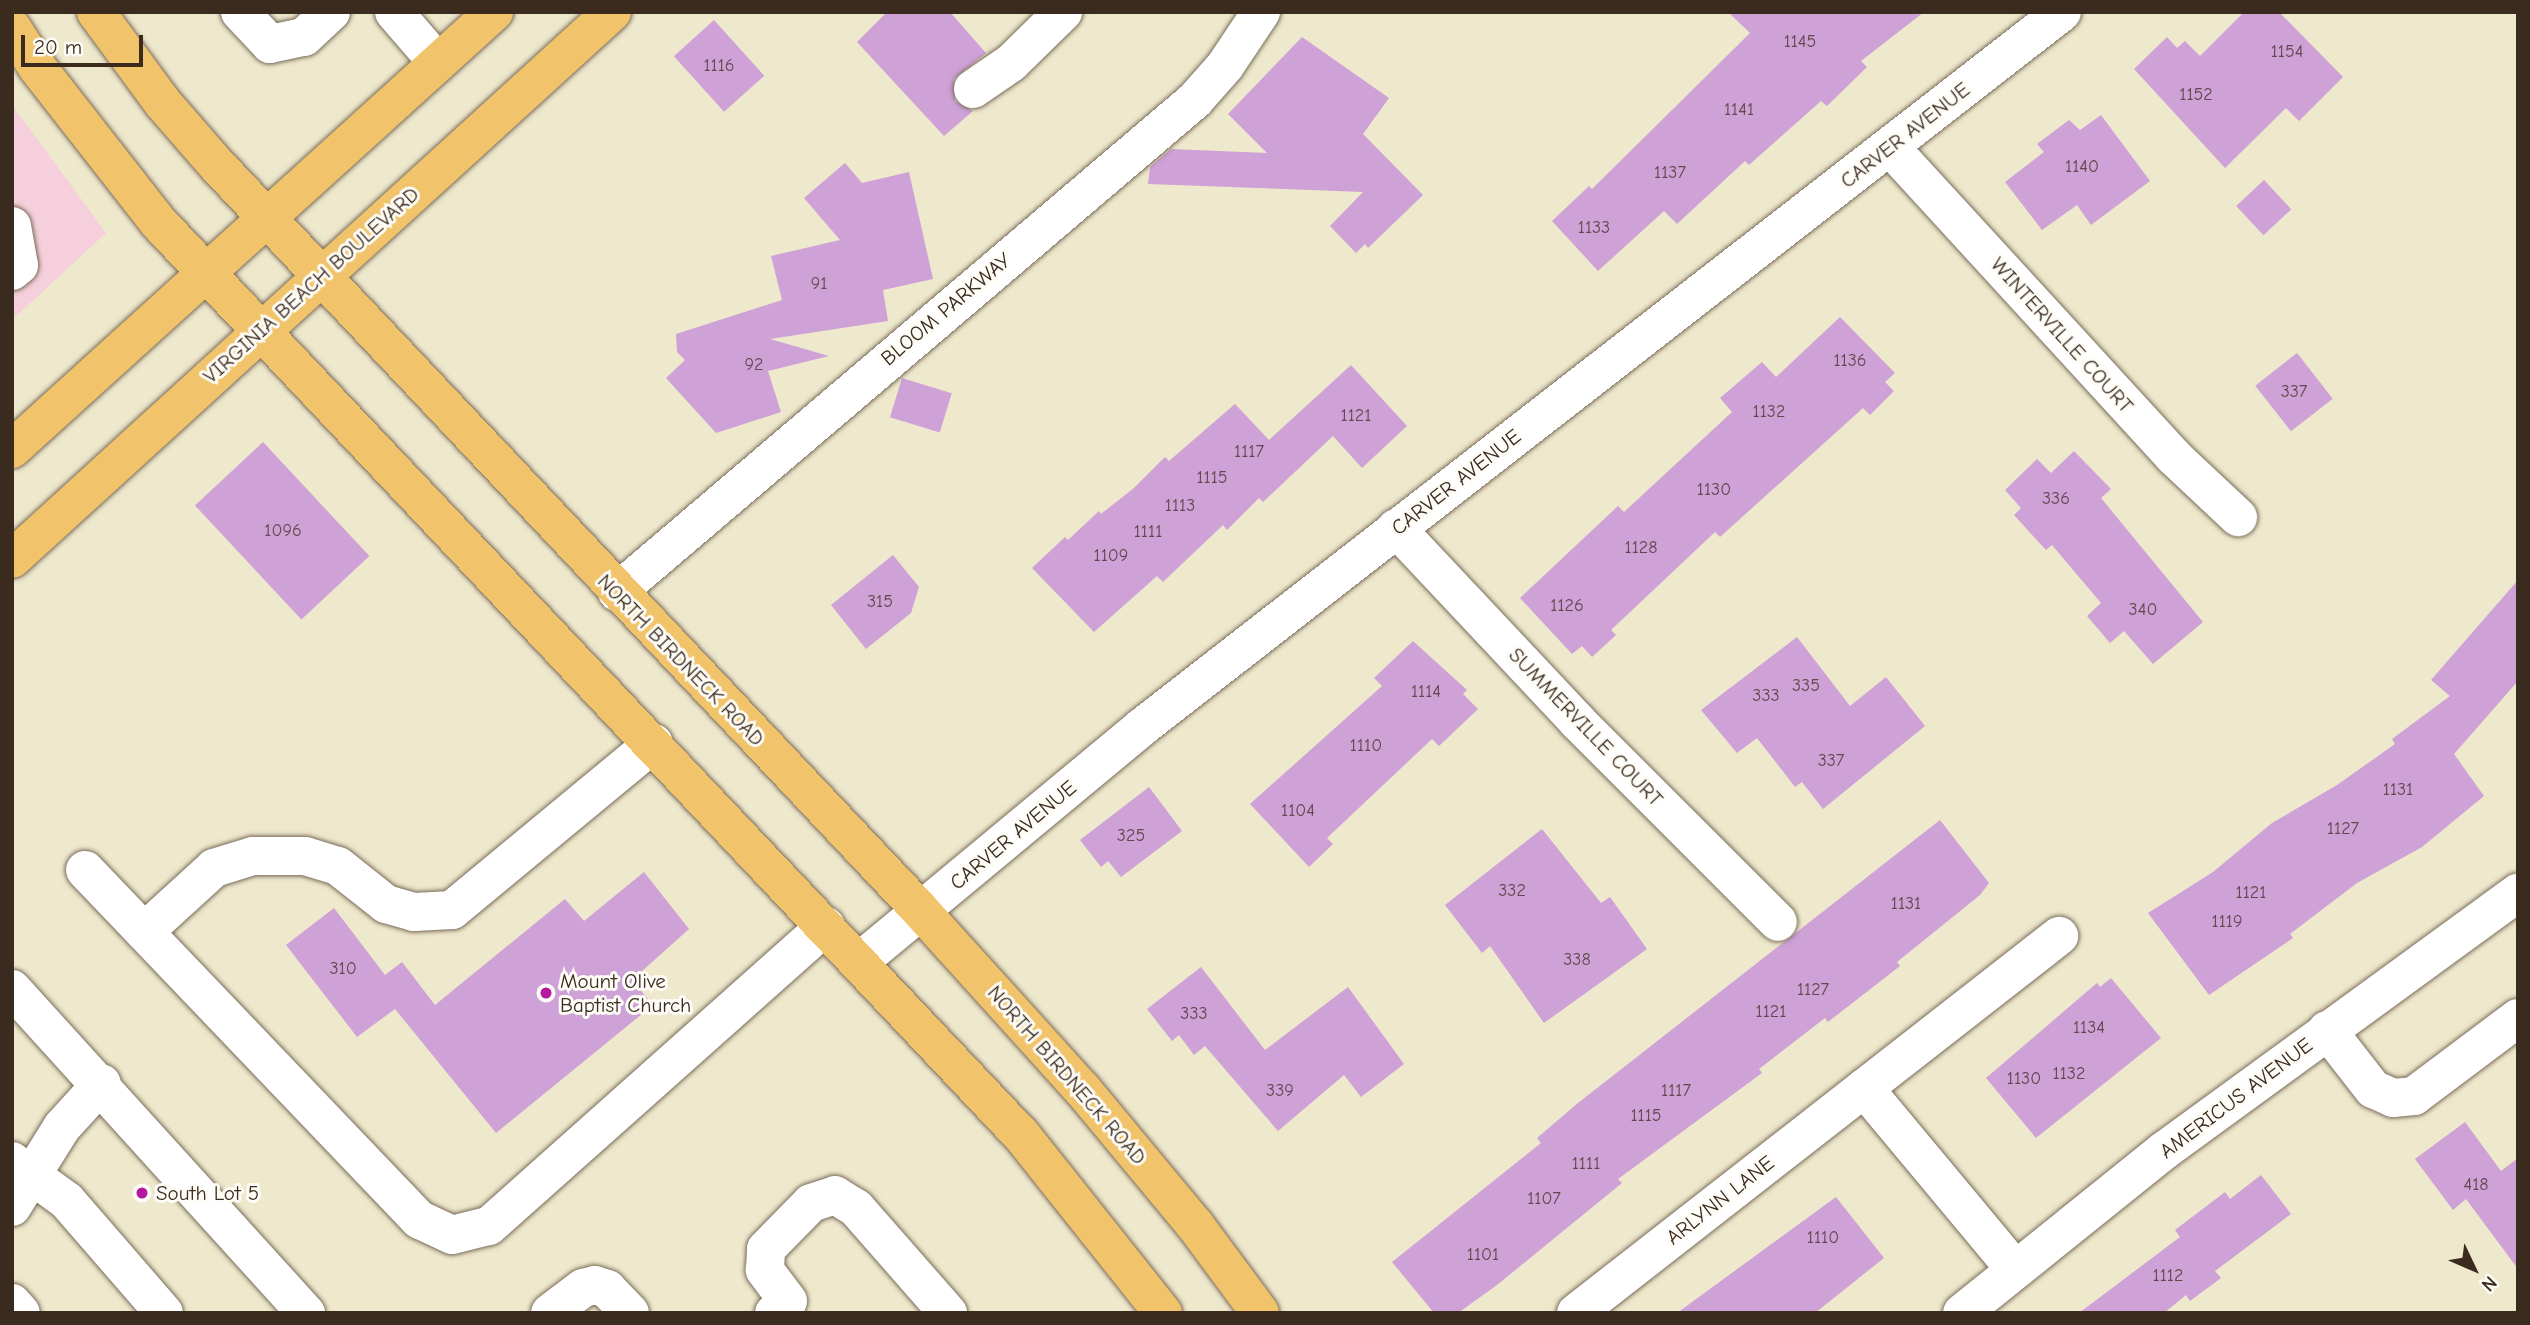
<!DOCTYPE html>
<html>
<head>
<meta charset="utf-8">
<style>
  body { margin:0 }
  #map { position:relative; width:2530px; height:1325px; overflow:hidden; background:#eee8cc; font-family:"Comic Neue",sans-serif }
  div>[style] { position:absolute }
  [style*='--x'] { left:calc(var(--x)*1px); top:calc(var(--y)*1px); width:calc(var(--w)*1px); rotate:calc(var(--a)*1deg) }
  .built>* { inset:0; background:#f5cfdb }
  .building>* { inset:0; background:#cea1d7; transform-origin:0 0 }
  .roads { filter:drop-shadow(0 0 2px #7a6c5b) drop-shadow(0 0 2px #7a6c5b) }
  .minor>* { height:38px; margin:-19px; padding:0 19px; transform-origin:19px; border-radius:19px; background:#fff }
  .major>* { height:38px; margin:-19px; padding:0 19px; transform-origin:19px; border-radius:19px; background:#f1c36a }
  .dots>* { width:19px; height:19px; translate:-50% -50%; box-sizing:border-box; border:4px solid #fdfcf7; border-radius:50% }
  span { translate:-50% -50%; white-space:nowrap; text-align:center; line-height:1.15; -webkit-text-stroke:6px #fdfcf7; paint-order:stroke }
  .number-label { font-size:18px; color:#60484c }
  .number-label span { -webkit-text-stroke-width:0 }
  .street-label { font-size:21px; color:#3b2a1e }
  .poi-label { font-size:21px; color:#3b2a1e }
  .left { translate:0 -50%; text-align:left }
  .frame { position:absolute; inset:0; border:14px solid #3b2a1e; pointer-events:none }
  .north { position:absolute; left:2439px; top:1234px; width:70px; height:70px; -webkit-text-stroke:5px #fdfcf7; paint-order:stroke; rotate:134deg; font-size:19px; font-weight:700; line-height:28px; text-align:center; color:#3b2a1e }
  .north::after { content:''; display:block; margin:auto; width:24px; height:32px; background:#3b2a1e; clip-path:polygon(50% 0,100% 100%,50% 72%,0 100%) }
  .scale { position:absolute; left:21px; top:35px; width:122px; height:32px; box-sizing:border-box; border:4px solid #3b2a1e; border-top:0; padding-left:9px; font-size:21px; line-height:24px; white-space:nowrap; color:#3b2a1e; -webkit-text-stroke:5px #fdfcf7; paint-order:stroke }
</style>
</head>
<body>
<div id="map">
  <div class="built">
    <i style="clip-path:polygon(12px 105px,106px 233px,12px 320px)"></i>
  </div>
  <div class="building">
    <i style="clip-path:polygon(887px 12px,950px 12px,986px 53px,954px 79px,955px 101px,973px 111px,944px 136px,857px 42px)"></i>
    <i style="clip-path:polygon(1728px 12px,1924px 12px,1861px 61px,1867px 67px,1827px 106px,1821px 101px,1749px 165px,1745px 161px,1677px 224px,1664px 211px,1598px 271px,1552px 221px,1589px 186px,1592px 189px,1750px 33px)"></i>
    <i style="clip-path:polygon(2244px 12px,2279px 12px,2343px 77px,2299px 121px,2286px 108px,2225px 168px,2134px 69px,2167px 37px,2177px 48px,2185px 41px,2200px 56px)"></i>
    <i style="left:714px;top:20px;width:75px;height:54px;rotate:48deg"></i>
    <i style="clip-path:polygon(1302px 37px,1389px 98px,1363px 134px,1423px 195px,1368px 248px,1365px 244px,1356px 253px,1330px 226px,1363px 192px,1148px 184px,1150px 167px,1171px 149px,1267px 153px,1228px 114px)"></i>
    <i style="clip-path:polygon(2101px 115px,2150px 181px,2091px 225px,2077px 205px,2042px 230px,2005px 182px,2044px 152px,2037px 144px,2069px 120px,2080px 130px)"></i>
    <i style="clip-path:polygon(845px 163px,862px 183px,909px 172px,933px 279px,883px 290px,888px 321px,770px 339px,829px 356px,768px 371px,781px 412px,716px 433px,666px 378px,685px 360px,677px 352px,676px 334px,782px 300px,771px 256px,840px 240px,804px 198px)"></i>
    <i style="left:2264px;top:180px;width:40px;height:38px;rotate:47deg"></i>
    <i style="clip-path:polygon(1840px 317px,1895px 373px,1885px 382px,1894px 391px,1870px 415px,1863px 408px,1720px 537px,1715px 532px,1611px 630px,1616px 635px,1592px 657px,1582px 646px,1572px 654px,1520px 598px,1618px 506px,1624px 512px,1732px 412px,1720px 398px,1762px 362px,1776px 377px)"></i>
    <i style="left:2297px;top:353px;width:58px;height:53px;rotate:52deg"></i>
    <i style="clip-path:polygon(1351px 365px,1407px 426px,1362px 468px,1333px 436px,1263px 502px,1259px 498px,1227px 530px,1223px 525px,1163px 582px,1157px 576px,1094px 632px,1032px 568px,1065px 537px,1068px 540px,1099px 511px,1101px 514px,1134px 488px,1165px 457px,1169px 461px,1235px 404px,1269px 440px)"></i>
    <i style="left:902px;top:378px;width:52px;height:41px;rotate:17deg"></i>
    <i style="left:263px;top:442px;width:156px;height:93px;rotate:47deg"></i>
    <i style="clip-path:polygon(2074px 451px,2111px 489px,2101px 498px,2203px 622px,2153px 664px,2124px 631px,2110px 643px,2087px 616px,2101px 603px,2052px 545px,2046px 550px,2014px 515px,2021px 508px,2005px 490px,2037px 459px,2051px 473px)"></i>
    <i style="clip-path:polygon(893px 555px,919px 587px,911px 613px,866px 649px,831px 605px)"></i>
    <i style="clip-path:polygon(2518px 580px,2518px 681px,2454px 754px,2484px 796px,2422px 847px,2357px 883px,2290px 934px,2293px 938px,2209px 995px,2148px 913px,2213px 872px,2272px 823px,2337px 785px,2395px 744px,2392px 739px,2450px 696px,2431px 680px)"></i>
    <i style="clip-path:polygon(1797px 637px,1850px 706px,1886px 677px,1925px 726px,1823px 809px,1802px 782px,1795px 787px,1757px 738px,1737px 753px,1701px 710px)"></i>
    <i style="clip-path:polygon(1413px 641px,1467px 690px,1463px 694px,1478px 709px,1439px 746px,1432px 739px,1327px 838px,1333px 844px,1309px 867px,1250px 804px,1382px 686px,1374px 678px)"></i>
    <i style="clip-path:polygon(1149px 787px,1182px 831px,1121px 877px,1108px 861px,1101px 867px,1080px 840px)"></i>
    <i style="clip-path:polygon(1940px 820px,1989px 883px,1980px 895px,1897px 962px,1900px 966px,1828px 1022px,1825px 1018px,1759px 1069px,1762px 1073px,1618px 1179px,1622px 1183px,1497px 1285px,1458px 1313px,1434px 1313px,1392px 1262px,1541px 1143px,1537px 1138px,1578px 1103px)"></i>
    <i style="clip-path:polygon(1542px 829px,1601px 903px,1610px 897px,1647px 949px,1544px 1023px,1490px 946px,1482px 953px,1445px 905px)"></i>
    <i style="clip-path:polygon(644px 872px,689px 929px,632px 980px,653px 1005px,496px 1133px,395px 1009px,357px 1037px,286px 945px,334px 908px,385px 975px,402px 962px,435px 1005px,565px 899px,584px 921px)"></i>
    <i style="clip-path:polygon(1201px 967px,1265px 1050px,1348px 987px,1404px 1064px,1361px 1097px,1344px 1075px,1278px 1131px,1205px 1046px,1194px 1055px,1179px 1035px,1172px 1041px,1147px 1009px)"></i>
    <i style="clip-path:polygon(2111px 978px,2161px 1038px,2036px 1138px,1986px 1078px,2097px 983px,2100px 987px)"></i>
    <i style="clip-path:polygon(2465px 1122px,2501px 1171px,2518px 1158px,2518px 1269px,2466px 1199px,2453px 1210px,2415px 1159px)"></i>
    <i style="clip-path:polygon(2261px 1175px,2291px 1214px,2215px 1271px,2221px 1278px,2190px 1301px,2186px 1295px,2164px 1313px,2079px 1313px,2180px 1237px,2175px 1230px,2225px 1192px,2230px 1199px)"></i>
    <i style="clip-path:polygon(1836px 1197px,1884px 1258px,1815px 1313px,1677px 1313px)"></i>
  </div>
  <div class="roads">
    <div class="minor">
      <i style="--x:240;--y:12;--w:44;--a:46.8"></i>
      <i style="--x:270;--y:44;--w:35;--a:-12"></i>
      <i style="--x:304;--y:37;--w:37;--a:-43"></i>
      <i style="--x:394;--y:12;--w:67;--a:49.2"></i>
      <i style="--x:973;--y:89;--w:46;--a:-34.4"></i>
      <i style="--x:1011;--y:63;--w:73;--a:-44.4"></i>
      <i style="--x:1890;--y:147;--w:420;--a:47.5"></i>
      <i style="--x:2174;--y:457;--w:88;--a:43.2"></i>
      <i style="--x:12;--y:226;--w:40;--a:80"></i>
      <i style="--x:19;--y:265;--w:9;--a:139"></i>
      <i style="--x:1396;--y:528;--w:265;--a:46.8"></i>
      <i style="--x:1577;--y:721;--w:284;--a:45"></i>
      <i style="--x:617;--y:592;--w:759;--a:-40.4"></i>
      <i style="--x:1195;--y:100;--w:45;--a:-48.6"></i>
      <i style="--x:1225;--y:66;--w:65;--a:-56.3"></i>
      <i style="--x:85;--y:870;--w:484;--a:46.3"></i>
      <i style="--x:420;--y:1220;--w:35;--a:25"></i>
      <i style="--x:452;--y:1235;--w:38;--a:-14"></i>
      <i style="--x:489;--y:1226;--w:451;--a:-41.7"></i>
      <i style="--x:144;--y:932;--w:95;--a:-42.4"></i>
      <i style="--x:214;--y:868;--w:41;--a:-17.1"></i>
      <i style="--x:253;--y:856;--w:52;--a:0"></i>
      <i style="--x:305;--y:856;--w:34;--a:17"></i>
      <i style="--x:338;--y:866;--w:61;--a:38.4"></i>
      <i style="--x:386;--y:904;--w:29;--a:16"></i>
      <i style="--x:414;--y:912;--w:38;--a:-3"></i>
      <i style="--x:452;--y:910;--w:262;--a:-39.6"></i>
      <i style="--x:859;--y:962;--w:368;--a:-39.7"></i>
      <i style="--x:1142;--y:727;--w:1165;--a:-37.85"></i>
      <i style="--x:12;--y:989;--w:438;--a:47.8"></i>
      <i style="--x:2327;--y:1030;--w:75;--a:52.1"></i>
      <i style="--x:2373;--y:1089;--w:22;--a:24"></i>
      <i style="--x:2393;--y:1098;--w:21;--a:-5"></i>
      <i style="--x:2414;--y:1096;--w:130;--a:-36.9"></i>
      <i style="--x:1864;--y:1088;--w:236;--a:50.2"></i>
      <i style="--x:12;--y:1161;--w:68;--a:36"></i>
      <i style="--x:67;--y:1201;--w:148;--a:49.1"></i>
      <i style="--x:12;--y:1207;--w:94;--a:-58"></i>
      <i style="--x:62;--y:1127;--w:59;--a:-47.7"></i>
      <i style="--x:12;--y:1303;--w:13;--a:48"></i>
      <i style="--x:550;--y:1313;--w:41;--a:-37.1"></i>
      <i style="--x:583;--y:1288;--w:12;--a:-14"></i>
      <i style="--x:595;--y:1285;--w:13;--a:18"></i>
      <i style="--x:607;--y:1289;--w:33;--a:46"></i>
      <i style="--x:774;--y:1313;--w:18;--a:-41"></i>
      <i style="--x:788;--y:1301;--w:39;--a:-127"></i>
      <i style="--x:765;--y:1270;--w:21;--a:-87"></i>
      <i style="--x:766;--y:1249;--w:64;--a:-45.6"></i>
      <i style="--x:811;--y:1203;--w:25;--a:-18"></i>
      <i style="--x:835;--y:1195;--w:25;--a:32"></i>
      <i style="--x:856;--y:1208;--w:140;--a:48.8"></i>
      <i style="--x:1576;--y:1313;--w:613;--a:-37.97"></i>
      <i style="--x:1962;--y:1313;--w:260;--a:-38.8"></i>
      <i style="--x:2165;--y:1150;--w:437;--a:-36.1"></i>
    </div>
    <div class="major">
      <i style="--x:96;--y:12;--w:112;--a:53.7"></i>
      <i style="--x:162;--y:102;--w:81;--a:49"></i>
      <i style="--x:215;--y:163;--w:1029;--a:46.65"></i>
      <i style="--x:921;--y:911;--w:240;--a:47.9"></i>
      <i style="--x:1082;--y:1089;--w:177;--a:50.3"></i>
      <i style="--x:1195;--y:1225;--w:109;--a:53.5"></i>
      <i style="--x:12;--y:28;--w:46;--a:57.3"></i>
      <i style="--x:37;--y:67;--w:198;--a:52"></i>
      <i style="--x:159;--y:223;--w:1258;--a:46.61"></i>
      <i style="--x:1023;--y:1137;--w:225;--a:51.5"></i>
      <i style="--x:12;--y:449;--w:651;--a:-42.2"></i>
      <i style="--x:12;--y:559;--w:812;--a:-42.35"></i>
    </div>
  </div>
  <div class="dots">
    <i style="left:546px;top:993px;background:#b5179e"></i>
    <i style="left:142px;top:1193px;background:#b5179e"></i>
  </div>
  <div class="number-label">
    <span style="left:1800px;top:42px">1145</span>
    <span style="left:2287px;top:52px">1154</span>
    <span style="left:719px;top:66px">1116</span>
    <span style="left:2196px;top:95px">1152</span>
    <span style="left:1739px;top:110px">1141</span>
    <span style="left:2082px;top:167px">1140</span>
    <span style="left:1670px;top:173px">1137</span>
    <span style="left:1594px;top:228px">1133</span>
    <span style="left:819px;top:284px">91</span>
    <span style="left:1850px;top:361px">1136</span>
    <span style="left:754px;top:365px">92</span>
    <span style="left:2294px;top:392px">337</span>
    <span style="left:1769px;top:412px">1132</span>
    <span style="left:1356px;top:416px">1121</span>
    <span style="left:1249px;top:452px">1117</span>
    <span style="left:1212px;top:478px">1115</span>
    <span style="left:1714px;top:490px">1130</span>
    <span style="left:2056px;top:499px">336</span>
    <span style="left:1180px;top:506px">1113</span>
    <span style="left:283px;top:531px">1096</span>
    <span style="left:1148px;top:532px">1111</span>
    <span style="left:1641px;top:548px">1128</span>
    <span style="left:1111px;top:556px">1109</span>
    <span style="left:880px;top:602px">315</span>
    <span style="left:1567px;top:606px">1126</span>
    <span style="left:2143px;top:610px">340</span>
    <span style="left:1806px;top:686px">335</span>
    <span style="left:1426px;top:692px">1114</span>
    <span style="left:1766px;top:696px">333</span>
    <span style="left:1366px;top:746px">1110</span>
    <span style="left:1831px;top:761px">337</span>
    <span style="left:2398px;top:790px">1131</span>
    <span style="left:1298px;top:811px">1104</span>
    <span style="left:2343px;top:829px">1127</span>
    <span style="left:1131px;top:836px">325</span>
    <span style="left:1512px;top:891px">332</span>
    <span style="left:2251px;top:893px">1121</span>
    <span style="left:1906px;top:904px">1131</span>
    <span style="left:2227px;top:922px">1119</span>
    <span style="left:1577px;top:960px">338</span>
    <span style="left:343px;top:969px">310</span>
    <span style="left:1813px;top:990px">1127</span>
    <span style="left:1771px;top:1012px">1121</span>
    <span style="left:1194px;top:1014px">333</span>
    <span style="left:2089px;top:1028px">1134</span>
    <span style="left:2069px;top:1074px">1132</span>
    <span style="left:2024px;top:1079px">1130</span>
    <span style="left:1280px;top:1091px">339</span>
    <span style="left:1676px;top:1091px">1117</span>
    <span style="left:1646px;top:1116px">1115</span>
    <span style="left:1586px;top:1164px">1111</span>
    <span style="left:2476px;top:1185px">418</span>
    <span style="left:1544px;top:1199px">1107</span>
    <span style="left:1823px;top:1238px">1110</span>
    <span style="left:1483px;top:1255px">1101</span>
    <span style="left:2168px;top:1276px">1112</span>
  </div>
  <div class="street-label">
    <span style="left:1905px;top:135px;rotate:-38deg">CARVER AVENUE</span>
    <span style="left:311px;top:285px;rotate:-42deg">VIRGINIA BEACH BOULEVARD</span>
    <span style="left:946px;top:309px;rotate:-40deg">BLOOM PARKWAY</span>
    <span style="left:2062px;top:335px;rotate:48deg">WINTERVILLE COURT</span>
    <span style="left:1456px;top:482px;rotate:-38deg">CARVER AVENUE</span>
    <span style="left:681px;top:660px;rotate:46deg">NORTH BIRDNECK ROAD</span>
    <span style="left:1586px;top:727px;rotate:46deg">SUMMERVILLE COURT</span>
    <span style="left:1013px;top:835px;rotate:-40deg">CARVER AVENUE</span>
    <span style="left:1067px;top:1075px;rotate:49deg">NORTH BIRDNECK ROAD</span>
    <span style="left:2236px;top:1098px;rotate:-37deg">AMERICUS AVENUE</span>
    <span style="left:1720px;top:1200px;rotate:-38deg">ARLYNN LANE</span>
  </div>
  <div class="poi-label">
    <span class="left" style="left:560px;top:993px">Mount Olive<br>Baptist Church</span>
    <span class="left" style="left:156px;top:1193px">South Lot 5</span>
  </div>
  <div class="frame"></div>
  <div class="north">N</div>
  <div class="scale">20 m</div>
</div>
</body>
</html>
